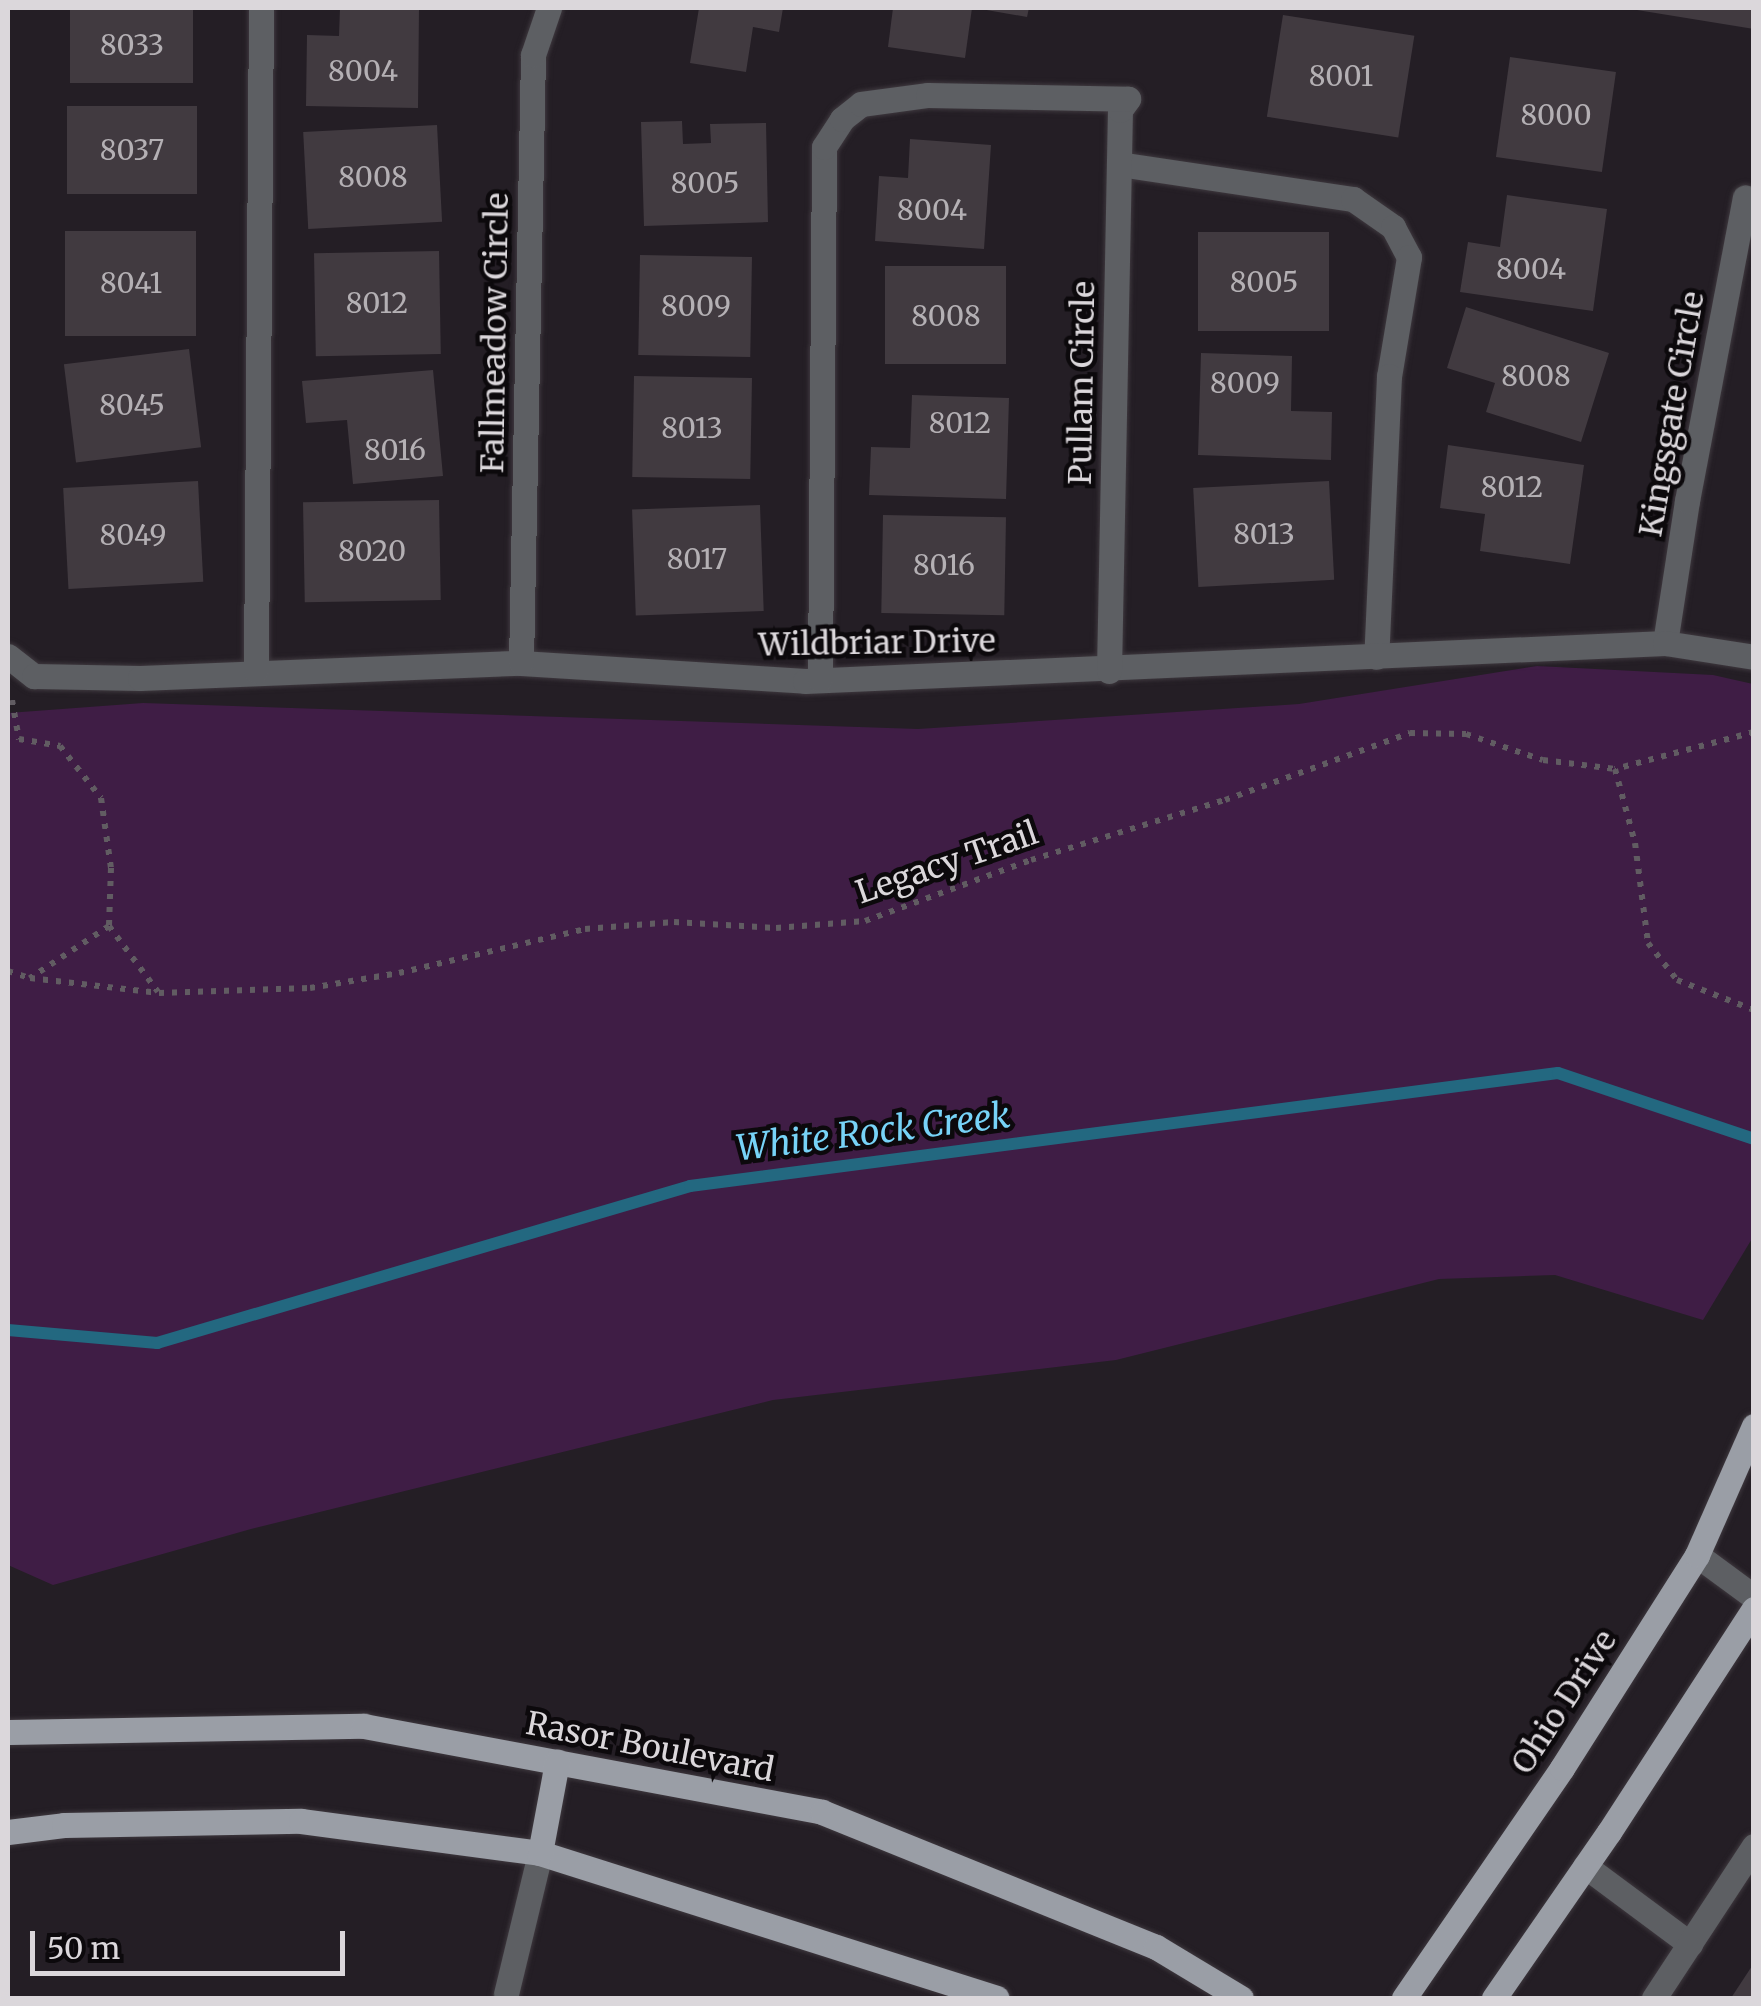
<!DOCTYPE html>
<html>
<head>
<meta charset="utf-8">
<style>
  body { margin:0 }
  #map { position:relative; width:1761px; height:2006px; overflow:hidden; background:#241e25; font-family:Merriweather,serif }
  div>[style] { position:absolute }
  [style*='--x'] { left:calc(var(--x)*1px); top:calc(var(--y)*1px); width:calc(var(--w)*1px); rotate:calc(var(--a)*1deg) }
  .green>* { inset:0; background:#3f1d45 }
  .stream>* { height:12px; margin:-6px; padding:0 6px; transform-origin:6px; border-radius:6px; background:#236880 }
  .building>* { inset:0; background:#413a40; transform-origin:0 0 }
  .path>* { height:6px; margin-top:-3px; transform-origin:0; background:repeating-linear-gradient(90deg,#615c62 0 5px,transparent 0 13px) }
  .roads { filter:drop-shadow(0 0 2px #3e383e) drop-shadow(0 0 2px #3e383e) }
  .minor>* { height:25px; margin:-12.5px; padding:0 12.5px; transform-origin:12.5px; border-radius:12.5px; background:#5d5f63 }
  .major>* { height:25px; margin:-12.5px; padding:0 12.5px; transform-origin:12.5px; border-radius:12.5px; background:#9a9ea6 }
  span { translate:-50% -50%; white-space:nowrap; text-align:center; line-height:1.15; -webkit-text-stroke:9px #0c090c; paint-order:stroke }
  .number-label { font-size:28px; color:#b4b0b4 }
  .number-label span { -webkit-text-stroke-width:0 }
  .street-label { font-size:32px; color:#dbd7db }
  .water-label { font-size:35px; color:#77d3f7; font-style:italic }
  .frame { position:absolute; inset:0; border:10px solid #dbd7db; pointer-events:none }
  .scale { position:absolute; left:30px; top:1931px; width:315px; height:45px; box-sizing:border-box; border:5px solid #dbd7db; border-top:0; padding-left:12px; font-size:30px; line-height:35px; white-space:nowrap; color:#dbd7db; -webkit-text-stroke:8px #0c090c; paint-order:stroke }
</style>
</head>
<body>
<div id="map">
  <div class="green">
    <i style="clip-path:polygon(1537px 666px,1713px 675px,1753px 684px,1753px 1237px,1703px 1320px,1555px 1275px,1439px 1279px,1116px 1360px,773px 1400px,251px 1529px,53px 1585px,8px 1565px,8px 713px,143px 703px,918px 729px,1299px 704px)"></i>
  </div>
  <div class="stream">
    <i style="--x:8;--y:1330;--w:150;--a:5"></i>
    <i style="--x:157;--y:1343;--w:556;--a:-16.41"></i>
    <i style="--x:690;--y:1186;--w:875;--a:-7.42"></i>
    <i style="--x:1558;--y:1073;--w:207;--a:18.6"></i>
  </div>
  <div class="building">
    <i style="left:70px;top:8px;width:123px;height:75px"></i>
    <i style="clip-path:polygon(340px 8px,419px 8px,418px 108px,306px 106px,307px 35px,339px 36px)"></i>
    <i style="clip-path:polygon(699px 8px,783px 8px,779px 32px,753px 27px,746px 72px,690px 63px)"></i>
    <i style="clip-path:polygon(893px 8px,972px 8px,965px 58px,888px 47px)"></i>
    <i style="clip-path:polygon(975px 8px,1029px 8px,1027px 17px)"></i>
    <i style="clip-path:polygon(1637px 8px,1754px 8px,1754px 29px,1637px 10px)"></i>
    <i style="left:1283px;top:15px;width:133px;height:103px;rotate:9deg"></i>
    <i style="left:1510px;top:57px;width:107px;height:101px;rotate:8deg"></i>
    <i style="left:67px;top:106px;width:130px;height:88px"></i>
    <i style="clip-path:polygon(682px 121px,683px 144px,711px 143px,710px 124px,766px 123px,768px 222px,644px 226px,641px 122px)"></i>
    <i style="left:437px;top:125px;width:97px;height:134px;rotate:87deg"></i>
    <i style="clip-path:polygon(910px 139px,991px 145px,984px 249px,875px 241px,879px 176px,908px 178px)"></i>
    <i style="clip-path:polygon(1507px 195px,1607px 209px,1593px 311px,1460px 292px,1468px 242px,1500px 247px)"></i>
    <i style="left:65px;top:231px;width:131px;height:105px"></i>
    <i style="left:1198px;top:232px;width:131px;height:99px"></i>
    <i style="left:439px;top:251px;width:103px;height:125px;rotate:89deg"></i>
    <i style="left:640px;top:255px;width:112px;height:100px;rotate:1deg"></i>
    <i style="left:885px;top:266px;width:121px;height:98px"></i>
    <i style="clip-path:polygon(1466px 307px,1609px 353px,1581px 442px,1486px 412px,1495px 383px,1447px 368px)"></i>
    <i style="left:189px;top:349px;width:99px;height:126px;rotate:83deg"></i>
    <i style="clip-path:polygon(1201px 353px,1292px 356px,1291px 411px,1332px 412px,1331px 460px,1198px 455px)"></i>
    <i style="clip-path:polygon(433px 370px,443px 476px,353px 484px,347px 420px,306px 423px,302px 381px)"></i>
    <i style="left:634px;top:376px;width:118px;height:101px;rotate:1deg"></i>
    <i style="clip-path:polygon(912px 395px,1009px 398px,1006px 499px,869px 495px,871px 447px,910px 448px)"></i>
    <i style="clip-path:polygon(1448px 445px,1584px 465px,1570px 564px,1480px 551px,1485px 514px,1440px 508px)"></i>
    <i style="left:198px;top:481px;width:101px;height:135px;rotate:87deg"></i>
    <i style="left:1329px;top:481px;width:99px;height:136px;rotate:87deg"></i>
    <i style="left:439px;top:500px;width:100px;height:136px;rotate:89deg"></i>
    <i style="left:760px;top:505px;width:106px;height:128px;rotate:88deg"></i>
    <i style="left:883px;top:515px;width:123px;height:98px;rotate:1deg"></i>
    <i style="clip-path:polygon(1754px 1963px,1754px 1998px,1731px 1998px)"></i>
  </div>
  <div class="path">
    <i style="--x:12;--y:700;--w:40;--a:80"></i>
    <i style="--x:19;--y:739;--w:42;--a:9.7"></i>
    <i style="--x:60;--y:746;--w:66;--a:51.7"></i>
    <i style="--x:101;--y:798;--w:71;--a:81.9"></i>
    <i style="--x:111;--y:868;--w:58;--a:92"></i>
    <i style="--x:109;--y:926;--w:82;--a:53.4"></i>
    <i style="--x:1754;--y:732;--w:144;--a:165.1"></i>
    <i style="--x:1615;--y:769;--w:77;--a:74.9"></i>
    <i style="--x:1635;--y:843;--w:101;--a:82.6"></i>
    <i style="--x:1648;--y:943;--w:47;--a:51.9"></i>
    <i style="--x:1677;--y:980;--w:83;--a:21.3"></i>
    <i style="--x:109;--y:926;--w:95;--a:146.6"></i>
    <i style="--x:30;--y:978;--w:130;--a:6.6"></i>
    <i style="--x:159;--y:993;--w:151;--a:-1.9"></i>
    <i style="--x:310;--y:988;--w:90;--a:-9.6"></i>
    <i style="--x:399;--y:973;--w:191;--a:-13.3"></i>
    <i style="--x:585;--y:929;--w:89;--a:-4.5"></i>
    <i style="--x:674;--y:922;--w:102;--a:3.4"></i>
    <i style="--x:776;--y:928;--w:89;--a:-4.5"></i>
    <i style="--x:865;--y:921;--w:177;--a:-20.2"></i>
    <i style="--x:1031;--y:860;--w:203;--a:-17.2"></i>
    <i style="--x:1225;--y:800;--w:197;--a:-19.9"></i>
    <i style="--x:1410;--y:733;--w:56;--a:1"></i>
    <i style="--x:1466;--y:734;--w:81;--a:18.7"></i>
    <i style="--x:1543;--y:760;--w:73;--a:7.1"></i>
    <i style="--x:8;--y:971;--w:23;--a:18"></i>
  </div>
  <div class="roads">
    <div class="minor">
      <i style="--x:1119;--y:164;--w:237;--a:8.5"></i>
      <i style="--x:1353;--y:199;--w:49;--a:35"></i>
      <i style="--x:1393;--y:227;--w:34;--a:62"></i>
      <i style="--x:1409;--y:257;--w:121;--a:99.5"></i>
      <i style="--x:1389;--y:376;--w:281;--a:92.6"></i>
      <i style="--x:1665;--y:643;--w:144;--a:-81.2"></i>
      <i style="--x:1687;--y:501;--w:309;--a:-79.2"></i>
      <i style="--x:8;--y:656;--w:33;--a:38"></i>
      <i style="--x:34;--y:676;--w:106;--a:1.1"></i>
      <i style="--x:140;--y:678;--w:381;--a:-2.3"></i>
      <i style="--x:521;--y:663;--w:285;--a:3.6"></i>
      <i style="--x:805;--y:681;--w:861;--a:-2.53"></i>
      <i style="--x:1665;--y:643;--w:90;--a:8.9"></i>
      <i style="--x:521;--y:663;--w:608;--a:-88.87"></i>
      <i style="--x:533;--y:55;--w:50;--a:-71.2"></i>
      <i style="--x:256;--y:671;--w:663;--a:-89.57"></i>
      <i style="--x:1109;--y:671;--w:561;--a:-88.88"></i>
      <i style="--x:1120;--y:110;--w:14;--a:-54"></i>
      <i style="--x:820;--y:680;--w:533;--a:-89.57"></i>
      <i style="--x:824;--y:147;--w:33;--a:-57"></i>
      <i style="--x:842;--y:119;--w:24;--a:-38"></i>
      <i style="--x:861;--y:104;--w:68;--a:-7.7"></i>
      <i style="--x:928;--y:95;--w:200;--a:1.1"></i>
      <i style="--x:1697;--y:1555;--w:71;--a:36.4"></i>
      <i style="--x:1585;--y:1866;--w:131;--a:36.6"></i>
      <i style="--x:506;--y:1994;--w:145;--a:-76.4"></i>
      <i style="--x:1654;--y:1998;--w:182;--a:-56.7"></i>
    </div>
    <div class="major">
      <i style="--x:8;--y:1732;--w:356;--a:-1"></i>
      <i style="--x:364;--y:1726;--w:466;--a:10.6"></i>
      <i style="--x:822;--y:1812;--w:360;--a:22"></i>
      <i style="--x:1156;--y:1947;--w:99;--a:31"></i>
      <i style="--x:8;--y:1832;--w:56;--a:-7.1"></i>
      <i style="--x:64;--y:1825;--w:237;--a:-1"></i>
      <i style="--x:301;--y:1821;--w:241;--a:7.6"></i>
      <i style="--x:540;--y:1853;--w:479;--a:17.6"></i>
      <i style="--x:540;--y:1853;--w:93;--a:-79.4"></i>
      <i style="--x:1404;--y:1998;--w:279;--a:-55.5"></i>
      <i style="--x:1562;--y:1768;--w:252;--a:-57.6"></i>
      <i style="--x:1697;--y:1555;--w:141;--a:-66.2"></i>
      <i style="--x:1494;--y:1998;--w:202;--a:-55.3"></i>
      <i style="--x:1609;--y:1832;--w:266;--a:-57"></i>
    </div>
  </div>
  <div class="number-label">
    <span style="left:132px;top:45px">8033</span>
    <span style="left:363px;top:71px">8004</span>
    <span style="left:1341px;top:76px">8001</span>
    <span style="left:1556px;top:115px">8000</span>
    <span style="left:132px;top:150px">8037</span>
    <span style="left:373px;top:177px">8008</span>
    <span style="left:705px;top:183px">8005</span>
    <span style="left:932px;top:210px">8004</span>
    <span style="left:1531px;top:269px">8004</span>
    <span style="left:1264px;top:282px">8005</span>
    <span style="left:131px;top:283px">8041</span>
    <span style="left:377px;top:303px">8012</span>
    <span style="left:696px;top:306px">8009</span>
    <span style="left:946px;top:316px">8008</span>
    <span style="left:1536px;top:376px">8008</span>
    <span style="left:1245px;top:383px">8009</span>
    <span style="left:132px;top:405px">8045</span>
    <span style="left:960px;top:423px">8012</span>
    <span style="left:692px;top:428px">8013</span>
    <span style="left:395px;top:450px">8016</span>
    <span style="left:1512px;top:487px">8012</span>
    <span style="left:1264px;top:534px">8013</span>
    <span style="left:133px;top:535px">8049</span>
    <span style="left:372px;top:551px">8020</span>
    <span style="left:697px;top:559px">8017</span>
    <span style="left:944px;top:565px">8016</span>
  </div>
  <div class="street-label">
    <span style="left:495px;top:333px;rotate:-89deg">Fallmeadow Circle</span>
    <span style="left:1082px;top:383px;rotate:-89deg">Pullam Circle</span>
    <span style="left:1672px;top:414px;rotate:-80deg">Kingsgate Circle</span>
    <span style="left:877px;top:643px;rotate:-1deg">Wildbriar Drive</span>
    <span style="left:947px;top:863px;rotate:-19deg">Legacy Trail</span>
    <span style="left:1564px;top:1702px;rotate:-57deg">Ohio Drive</span>
    <span style="left:650px;top:1747px;rotate:11deg">Rasor Boulevard</span>
  </div>
  <div class="water-label">
    <span style="left:873px;top:1132px;rotate:-7deg">White Rock Creek</span>
  </div>
  <div class="frame"></div>
  <div class="scale">50 m</div>
</div>
</body>
</html>
